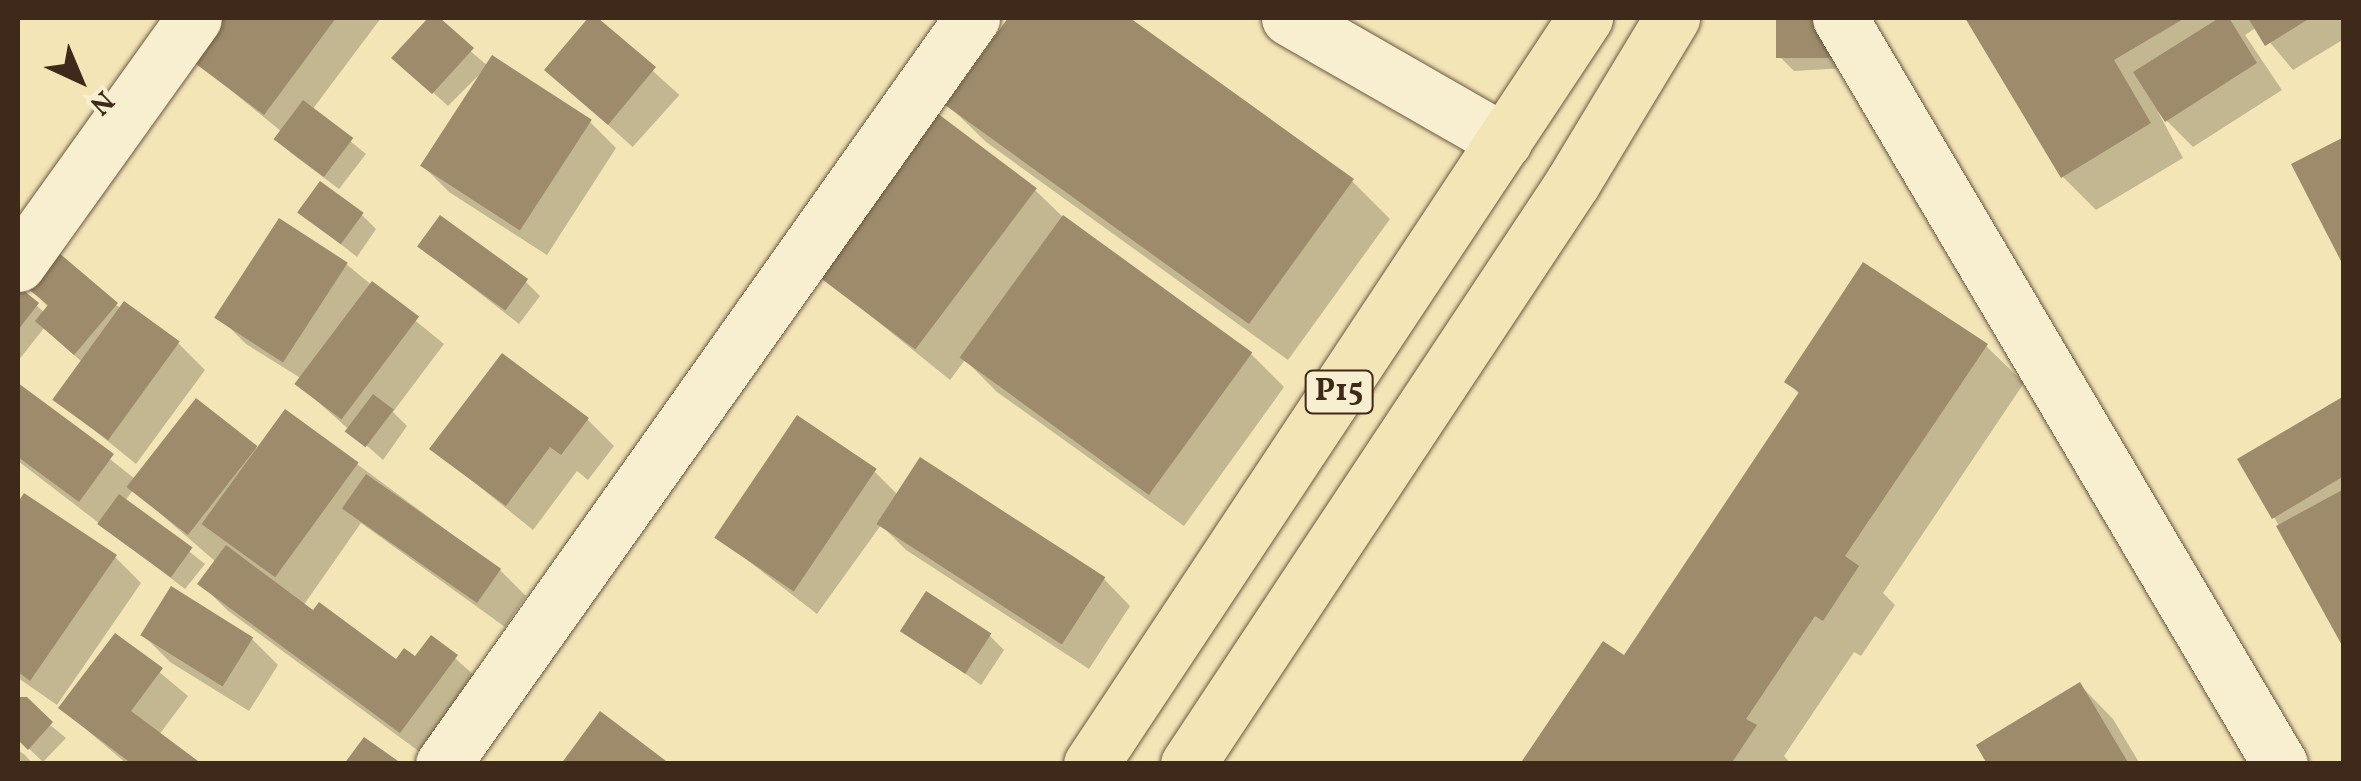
<!DOCTYPE html>
<html>
<head>
<meta charset="utf-8">
<style>
  body { margin:0 }
  #map { position:relative; width:2361px; height:781px; overflow:hidden; background:#f4e5b7; font-family:Vollkorn,serif }
  div>[style] { position:absolute }
  [style*='--x'] { left:calc(var(--x)*1px); top:calc(var(--y)*1px); width:calc(var(--w)*1px); rotate:calc(var(--a)*1deg) }
  .shadow>* { inset:0; background:#0003; transform-origin:0 0 }
  .building>* { inset:0; background:#9d8b6c; transform-origin:0 0 }
  .roads { filter:drop-shadow(0 0 2px #6c5841) drop-shadow(0 0 2px #6c5841) }
  .minor>* { height:55px; margin:-27.5px; padding:0 27.5px; transform-origin:27.5px; border-radius:27.5px; background:#f8eed0 }
  .major>* { height:55px; margin:-27.5px; padding:0 27.5px; transform-origin:27.5px; border-radius:27.5px; background:#f4e5b7 }
  span { translate:-50% -50%; white-space:nowrap; text-align:center; line-height:1.15; -webkit-text-stroke:8px #f8eed0; paint-order:stroke }
  .shield-label span { padding:2px 8px; background:#f8eed0; border:2px solid; border-radius:8px; -webkit-text-stroke-width:0 }
  .shield-label { font-size:32px; color:#3f291a; font-weight:700 }
  .frame { position:absolute; inset:0; border:20px solid #3f291a; pointer-events:none }
  .north { position:absolute; left:30px; top:30px; width:100px; height:100px; -webkit-text-stroke:8px #f8eed0; paint-order:stroke; rotate:136deg; font-size:28px; font-weight:700; line-height:40px; text-align:center; color:#3f291a }
  .north::after { content:''; display:block; margin:auto; width:35px; height:45px; background:#3f291a; clip-path:polygon(50% 0,100% 100%,50% 72%,0 100%) }
</style>
</head>
<body>
<div id="map">
  <div class="shadow">
    <i style="clip-path:polygon(209px 18px,381px 18px,312px 110px,366px 154px,339px 189px,291px 153px,277px 139px,282px 132px,184px 52px)"></i>
    <i style="clip-path:polygon(431px 18px,488px 66px,590px 122px,616px 148px,547px 255px,449px 192px,423px 166px,487px 67px,448px 106px,395px 58px)"></i>
    <i style="left:594px;top:18px;width:115px;height:70px;rotate:42deg"></i>
    <i style="clip-path:polygon(1011px 18px,1125px 18px,1352px 181px,1390px 219px,1288px 360px,986px 142px,948px 105px)"></i>
    <i style="clip-path:polygon(1778px 18px,1841px 18px,1846px 68px,1794px 71px,1780px 57px)"></i>
    <i style="clip-path:polygon(1968px 18px,2344px 18px,2344px 39px,2293px 70px,2257px 27px,2245px 35px,2282px 90px,2193px 147px,2158px 112px,2183px 158px,2096px 210px,2063px 177px)"></i>
    <i style="clip-path:polygon(1035px 190px,1065px 219px,1251px 354px,1284px 387px,1184px 526px,997px 392px,965px 360px,950px 380px,819px 274px)"></i>
    <i style="clip-path:polygon(300px 212px,362px 215px,376px 229px,357px 257px)"></i>
    <i style="clip-path:polygon(421px 247px,526px 282px,540px 296px,519px 324px)"></i>
    <i style="clip-path:polygon(346px 264px,444px 344px,393px 412px,407px 426px,383px 460px,298px 384px,302px 379px,246px 344px,220px 318px)"></i>
    <i style="clip-path:polygon(25px 283px,116px 305px,179px 344px,205px 370px,136px 464px,57px 400px,83px 363px,44px 328px,18px 361px,18px 289px,45px 313px,49px 308px)"></i>
    <i style="clip-path:polygon(1986px 346px,2024px 383px,1883px 593px,1895px 605px,1861px 656px,1854px 652px,1784px 756px,1791px 764px,1524px 764px,1625px 658px,1800px 395px,1787px 381px)"></i>
    <i style="clip-path:polygon(18px 386px,135px 479px,197px 401px,259px 450px,357px 464px,500px 570px,526px 596px,505px 627px,361px 523px,303px 606px,396px 662px,416px 660px,432px 638px,483px 683px,428px 758px,227px 610px,201px 584px,216px 562px,133px 490px,125px 501px,205px 564px,185px 589px,18px 461px)"></i>
    <i style="clip-path:polygon(2344px 399px,2344px 644px,2274px 517px)"></i>
    <i style="clip-path:polygon(588px 420px,614px 446px,588px 480px,577px 471px,533px 530px,433px 449px)"></i>
    <i style="clip-path:polygon(874px 471px,898px 495px,1104px 579px,1130px 606px,1089px 669px,906px 550px,881px 525px,817px 614px,716px 536px)"></i>
    <i style="clip-path:polygon(25px 496px,115px 557px,141px 583px,57px 705px,18px 678px,18px 507px)"></i>
    <i style="clip-path:polygon(904px 630px,990px 636px,1004px 650px,981px 685px)"></i>
    <i style="clip-path:polygon(116px 636px,188px 696px,159px 735px,198px 764px,127px 764px,61px 708px)"></i>
    <i style="clip-path:polygon(144px 636px,252px 639px,278px 665px,249px 711px,170px 662px)"></i>
    <i style="clip-path:polygon(2080px 685px,2113px 719px,2140px 764px,1990px 764px)"></i>
    <i style="clip-path:polygon(18px 699px,66px 738px,43px 762px,18px 738px)"></i>
    <i style="clip-path:polygon(18px 750px,25px 755px,33px 764px,18px 764px)"></i>
  </div>
  <div class="building">
    <i style="clip-path:polygon(206px 18px,336px 18px,264px 115px,180px 52px)"></i>
    <i style="clip-path:polygon(428px 18px,440px 18px,474px 48px,432px 94px,391px 58px)"></i>
    <i style="clip-path:polygon(588px 18px,598px 18px,656px 67px,608px 125px,544px 70px)"></i>
    <i style="clip-path:polygon(1008px 18px,1130px 18px,1354px 179px,1249px 324px,945px 105px)"></i>
    <i style="left:1776px;top:18px;width:56px;height:40px"></i>
    <i style="clip-path:polygon(1965px 18px,2185px 18px,2114px 60px,2151px 123px,2061px 178px)"></i>
    <i style="clip-path:polygon(2219px 18px,2229px 18px,2257px 63px,2165px 122px,2133px 72px)"></i>
    <i style="clip-path:polygon(2248px 18px,2310px 18px,2265px 46px)"></i>
    <i style="left:492px;top:55px;width:119px;height:132px;rotate:33deg"></i>
    <i style="left:303px;top:100px;width:63px;height:49px;rotate:37deg"></i>
    <i style="left:937px;top:113px;width:125px;height:202px;rotate:37deg"></i>
    <i style="clip-path:polygon(2344px 137px,2344px 267px,2291px 164px)"></i>
    <i style="left:320px;top:181px;width:54px;height:39px;rotate:36deg"></i>
    <i style="left:440px;top:215px;width:109px;height:39px;rotate:36deg"></i>
    <i style="left:1063px;top:215px;width:234px;height:176px;rotate:36deg"></i>
    <i style="left:279px;top:218px;width:82px;height:119px;rotate:33deg"></i>
    <i style="clip-path:polygon(52px 247px,118px 303px,74px 355px,35px 321px,48px 305px,21px 283px)"></i>
    <i style="clip-path:polygon(1863px 262px,1988px 344px,1845px 556px,1859px 566px,1823px 621px,1815px 616px,1746px 719px,1757px 725px,1731px 764px,1520px 764px,1603px 641px,1624px 655px,1799px 392px,1784px 382px)"></i>
    <i style="left:372px;top:281px;width:59px;height:129px;rotate:37deg"></i>
    <i style="clip-path:polygon(18px 286px,39px 303px,18px 330px)"></i>
    <i style="left:124px;top:301px;width:69px;height:122px;rotate:36deg"></i>
    <i style="clip-path:polygon(502px 353px,589px 418px,561px 455px,550px 447px,506px 506px,429px 449px)"></i>
    <i style="clip-path:polygon(18px 383px,114px 454px,79px 502px,18px 457px)"></i>
    <i style="left:373px;top:394px;width:26px;height:47px;rotate:37deg"></i>
    <i style="clip-path:polygon(2344px 396px,2344px 476px,2272px 519px,2237px 459px)"></i>
    <i style="left:196px;top:398px;width:78px;height:113px;rotate:38deg"></i>
    <i style="left:285px;top:409px;width:91px;height:142px;rotate:36deg"></i>
    <i style="left:797px;top:415px;width:96px;height:148px;rotate:34deg"></i>
    <i style="left:920px;top:457px;width:221px;height:80px;rotate:33deg"></i>
    <i style="left:366px;top:474px;width:165px;height:42px;rotate:35deg"></i>
    <i style="clip-path:polygon(2344px 489px,2344px 649px,2276px 526px)"></i>
    <i style="clip-path:polygon(24px 493px,117px 555px,30px 681px,18px 672px,18px 502px)"></i>
    <i style="left:119px;top:494px;width:91px;height:37px;rotate:36deg"></i>
    <i style="clip-path:polygon(226px 545px,313px 610px,319px 602px,396px 659px,404px 648px,415px 656px,431px 635px,458px 655px,400px 733px,197px 584px)"></i>
    <i style="left:171px;top:586px;width:97px;height:58px;rotate:32deg"></i>
    <i style="left:926px;top:591px;width:78px;height:48px;rotate:33deg"></i>
    <i style="clip-path:polygon(115px 633px,163px 668px,131px 711px,202px 764px,132px 764px,58px 708px)"></i>
    <i style="clip-path:polygon(2080px 682px,2129px 764px,1987px 764px,1976px 745px)"></i>
    <i style="clip-path:polygon(18px 697px,27px 697px,53px 722px,28px 750px,18px 740px)"></i>
    <i style="clip-path:polygon(600px 711px,670px 764px,561px 764px)"></i>
    <i style="clip-path:polygon(364px 737px,398px 761px,396px 764px,344px 764px)"></i>
  </div>
  <div class="roads">
    <div class="minor">
      <i style="--x:1289;--y:18;--w:248;--a:29.8"></i>
      <i style="--x:1840;--y:18;--w:866;--a:59.47"></i>
      <i style="--x:18;--y:264;--w:302;--a:-54.4"></i>
      <i style="--x:443;--y:764;--w:915;--a:-54.66"></i>
    </div>
    <div class="major">
      <i style="--x:1091;--y:764;--w:895;--a:-56.49"></i>
      <i style="--x:1188;--y:764;--w:698;--a:-56.51"></i>
      <i style="--x:1573;--y:182;--w:192;--a:-58.9"></i>
    </div>
  </div>
  <div class="shield-label">
    <span style="left:1339px;top:392px">P15</span>
  </div>
  <div class="frame"></div>
  <div class="north">N</div>
</div>
</body>
</html>
